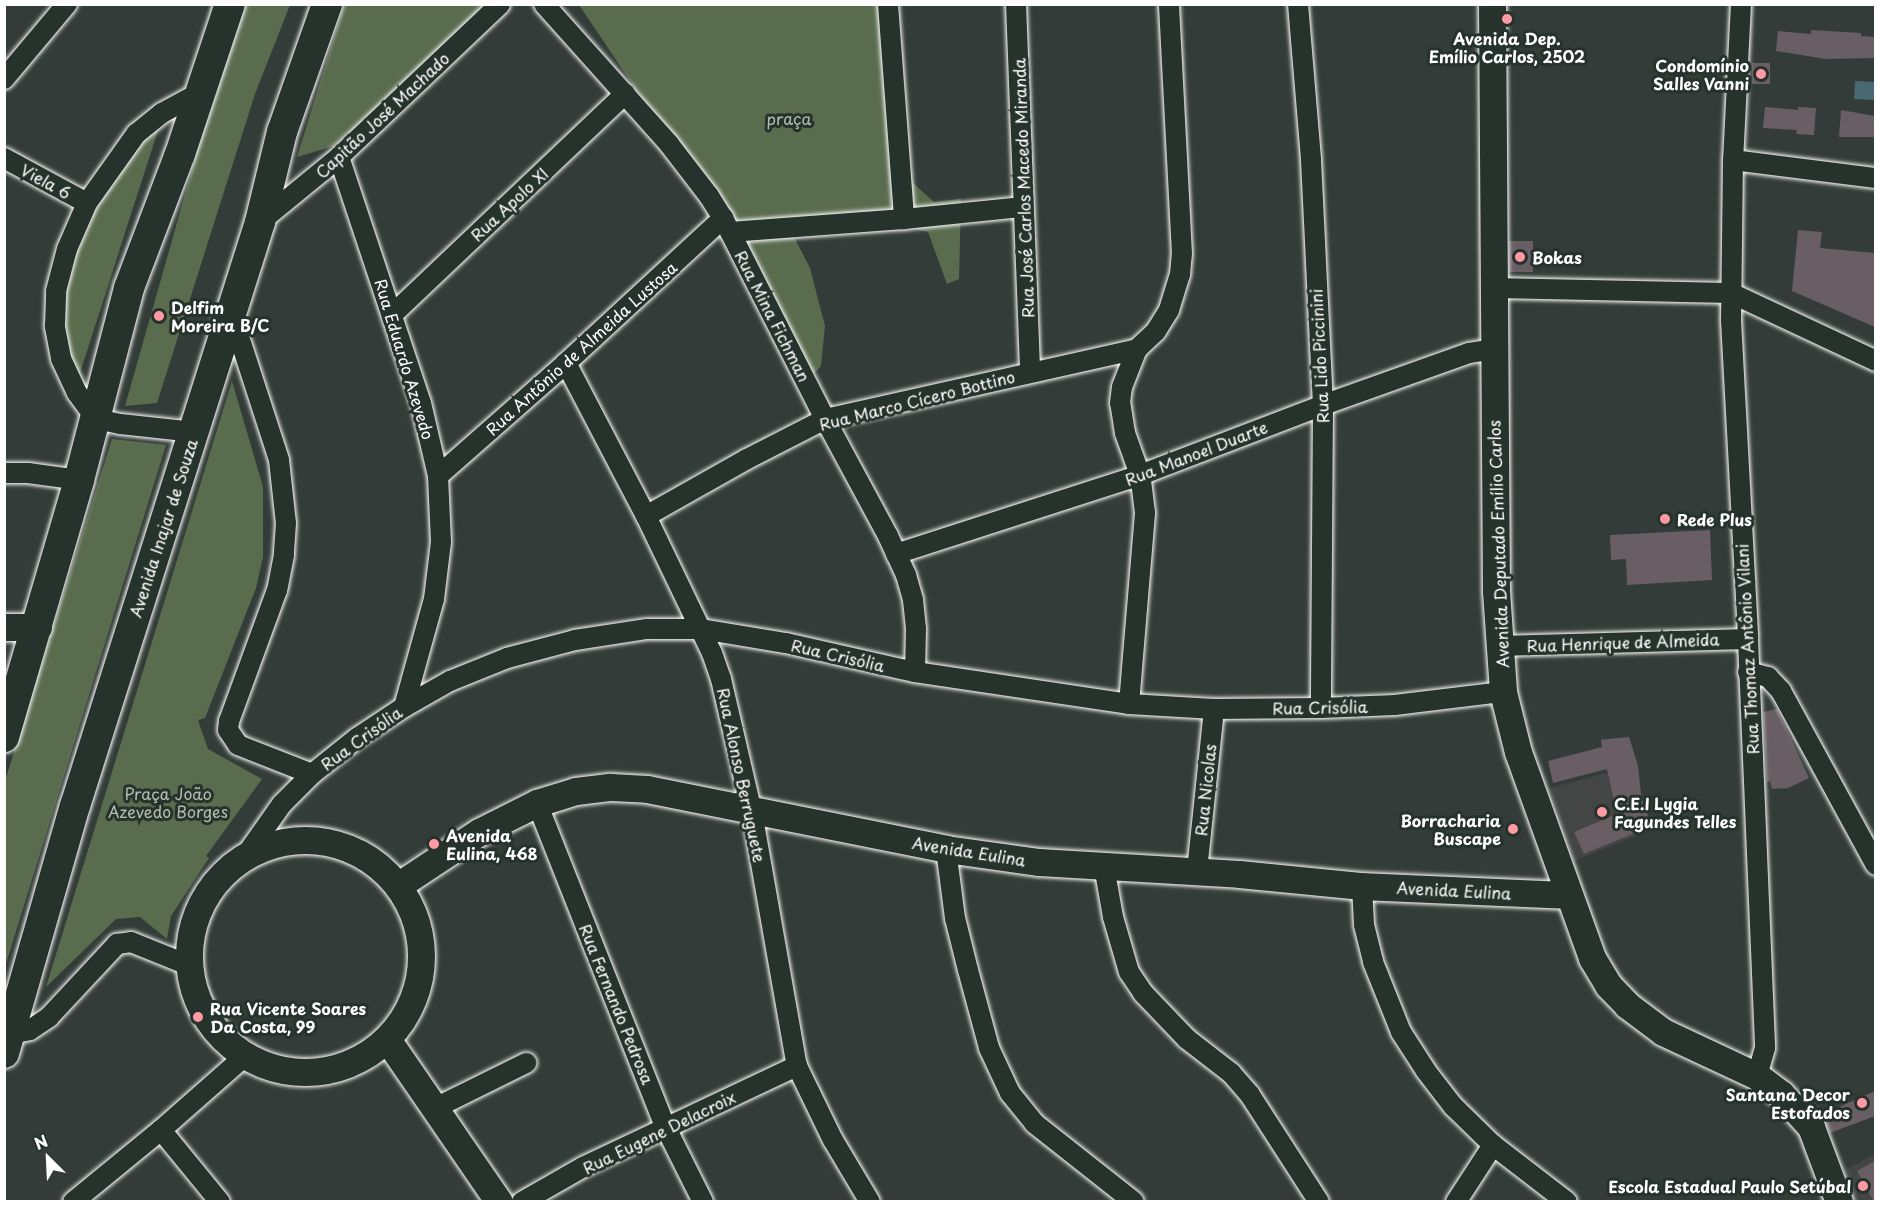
<!DOCTYPE html>
<html>
<head>
<meta charset="utf-8">
<style>
  body { margin:0 }
  #map { position:relative; width:1880px; height:1206px; overflow:hidden; background:#333c38; font-family:"Playpen Sans",sans-serif }
  div>[style] { position:absolute }
  [style*='--x'] { left:calc(var(--x)*1px); top:calc(var(--y)*1px); width:calc(var(--w)*1px); rotate:calc(var(--a)*1deg) }
  .built>* { inset:0; background:#434645 }
  .green>* { inset:0; background:#5a6c4e }
  .water>* { inset:0; background:#4a6871; transform-origin:0 0 }
  .building>* { inset:0; background:#685e64; transform-origin:0 0 }
  .roads { filter:drop-shadow(0 0 2px #fff) drop-shadow(0 0 2px #fff) }
  .street>* { height:20px; margin:-10px; padding:0 10px; transform-origin:10px; border-radius:10px; background:#26332d }
  .secondary>* { height:27px; margin:-13.5px; padding:0 13.5px; transform-origin:13.5px; border-radius:13.5px; background:#26332d }
  .secondary>.ring { margin:-13.5px; padding:0; box-sizing:content-box; background:none; border:27px solid #26332d; border-radius:50% }
  .primary>* { height:30px; margin:-15px; padding:0 15px; transform-origin:15px; border-radius:15px; background:#26332d }
  .dots>* { width:16px; height:16px; translate:-50% -50%; box-sizing:border-box; border:3px solid #26332d; border-radius:50% }
  span { translate:-50% -50%; white-space:nowrap; text-align:center; line-height:1.15; -webkit-text-stroke:6px #26332d; paint-order:stroke }
  .poi-label { font-size:16px; color:#fff; font-weight:700 }
  .right { translate:-100% -50%; text-align:right }
  .left { translate:0 -50%; text-align:left }
  .street-label { font-size:16px; color:#fff }
  .park-label { font-size:16px; color:#b5bdaf }
  .frame { position:absolute; inset:0; border:6px solid #fff; pointer-events:none }
  .north { position:absolute; left:18px; top:1128px; width:60px; height:60px; -webkit-text-stroke:4px #26332d; paint-order:stroke; rotate:336deg; font-size:16px; font-weight:700; line-height:24px; text-align:center; color:#fff }
  .north::after { content:''; display:block; margin:auto; width:21px; height:27px; background:#fff; clip-path:polygon(50% 0,100% 100%,50% 72%,0 100%) }
</style>
</head>
<body>
<div id="map">
  <div class="built">
    <i style="clip-path:polygon(1629px 737px,1638px 766px,1641px 794px,1652px 829px,1574px 861px,1550px 788px,1607px 773px,1601px 739px)"></i>
    <i style="clip-path:polygon(1875px 1154px,1875px 1201px,1855px 1201px,1845px 1170px)"></i>
  </div>
  <div class="green">
    <i style="clip-path:polygon(243px 5px,290px 5px,255px 94px,157px 403px,125px 406px,232px 29px)"></i>
    <i style="clip-path:polygon(344px 5px,493px 5px,334px 146px,297px 157px)"></i>
    <i style="clip-path:polygon(579px 5px,883px 5px,913px 183px,934px 202px,961px 199px,959px 279px,947px 284px,928px 232px,895px 224px,792px 233px,810px 268px,825px 326px,821px 366px,810px 378px,735px 236px)"></i>
    <i style="clip-path:polygon(161px 121px,79px 376px,61px 349px,56px 317px,94px 194px)"></i>
    <i style="clip-path:polygon(232px 381px,263px 487px,263px 557px,256px 588px,205px 718px,198px 720px,208px 749px,262px 779px,206px 856px,209px 858px,171px 916px,167px 939px,140px 917px,116px 919px,46px 987px)"></i>
    <i style="clip-path:polygon(112px 439px,166px 445px,5px 967px,5px 781px)"></i>
  </div>
  <div class="water">
    <i style="left:1855px;top:81px;width:20px;height:18px;rotate:3deg"></i>
  </div>
  <div class="building">
    <i style="clip-path:polygon(1811px 30px,1861px 33px,1861px 36px,1875px 37px,1875px 58px,1826px 59px,1776px 51px,1778px 31px,1811px 34px)"></i>
    <i style="left:1752px;top:63px;width:18px;height:21px"></i>
    <i style="clip-path:polygon(1765px 107px,1798px 110px,1798px 107px,1816px 108px,1814px 135px,1796px 134px,1797px 130px,1763px 128px)"></i>
    <i style="clip-path:polygon(1841px 110px,1875px 116px,1875px 137px,1839px 137px)"></i>
    <i style="clip-path:polygon(1798px 230px,1822px 232px,1820px 248px,1875px 253px,1875px 327px,1792px 291px)"></i>
    <i style="left:1509px;top:241px;width:24px;height:31px"></i>
    <i style="clip-path:polygon(1710px 530px,1712px 580px,1627px 585px,1626px 559px,1611px 560px,1610px 535px)"></i>
    <i style="clip-path:polygon(1777px 709px,1809px 778px,1788px 788px,1772px 789px,1770px 781px,1767px 782px,1763px 712px)"></i>
    <i style="clip-path:polygon(1629px 737px,1638px 766px,1641px 794px,1652px 829px,1638px 834px,1637px 832px,1584px 854px,1574px 832px,1617px 814px,1607px 769px,1553px 783px,1548px 761px,1602px 747px,1601px 740px)"></i>
    <i style="clip-path:polygon(1875px 1091px,1875px 1116px,1830px 1133px,1821px 1115px)"></i>
    <i style="clip-path:polygon(1875px 1161px,1875px 1202px,1874px 1202px,1857px 1171px)"></i>
  </div>
  <div class="roads">
    <div class="street">
      <i style="--x:544;--y:4;--w:188;--a:48.2"></i>
      <i style="--x:669;--y:144;--w:66;--a:52.4"></i>
      <i style="--x:709;--y:196;--w:26;--a:58"></i>
      <i style="--x:723;--y:218;--w:225;--a:63.1"></i>
      <i style="--x:825;--y:419;--w:133;--a:61.7"></i>
      <i style="--x:888;--y:536;--w:43;--a:65.2"></i>
      <i style="--x:906;--y:575;--w:26;--a:74"></i>
      <i style="--x:913;--y:600;--w:29;--a:84"></i>
      <i style="--x:916;--y:629;--w:43;--a:91.3"></i>
      <i style="--x:888;--y:4;--w:216;--a:85.7"></i>
      <i style="--x:1016;--y:4;--w:368;--a:87.8"></i>
      <i style="--x:1298;--y:4;--w:157;--a:85.2"></i>
      <i style="--x:1311;--y:160;--w:245;--a:87.2"></i>
      <i style="--x:1323;--y:405;--w:303;--a:90.4"></i>
      <i style="--x:1741;--y:4;--w:156;--a:92.9"></i>
      <i style="--x:1733;--y:160;--w:160;--a:90.7"></i>
      <i style="--x:1731;--y:320;--w:319;--a:86.9"></i>
      <i style="--x:1748;--y:639;--w:409;--a:87.6"></i>
      <i style="--x:1765;--y:1048;--w:29;--a:106"></i>
      <i style="--x:4;--y:79;--w:98;--a:-50"></i>
      <i style="--x:339;--y:157;--w:259;--a:71.6"></i>
      <i style="--x:421;--y:403;--w:75;--a:76.9"></i>
      <i style="--x:438;--y:476;--w:66;--a:87.4"></i>
      <i style="--x:441;--y:542;--w:57;--a:97"></i>
      <i style="--x:434;--y:599;--w:112;--a:105.5"></i>
      <i style="--x:4;--y:158;--w:94;--a:28.5"></i>
      <i style="--x:1733;--y:160;--w:144;--a:7.2"></i>
      <i style="--x:260;--y:222;--w:102;--a:-39.4"></i>
      <i style="--x:339;--y:157;--w:222;--a:-43.5"></i>
      <i style="--x:730;--y:232;--w:174;--a:-4.3"></i>
      <i style="--x:904;--y:219;--w:120;--a:-5.8"></i>
      <i style="--x:1494;--y:288;--w:237;--a:1.2"></i>
      <i style="--x:1731;--y:293;--w:160;--a:25.1"></i>
      <i style="--x:393;--y:314;--w:320;--a:-43.5"></i>
      <i style="--x:232;--y:315;--w:152;--a:72"></i>
      <i style="--x:279;--y:460;--w:63;--a:83.7"></i>
      <i style="--x:286;--y:523;--w:32;--a:94"></i>
      <i style="--x:284;--y:555;--w:36;--a:101"></i>
      <i style="--x:277;--y:590;--w:140;--a:110.1"></i>
      <i style="--x:229;--y:721;--w:9;--a:96"></i>
      <i style="--x:228;--y:730;--w:18;--a:56"></i>
      <i style="--x:238;--y:745;--w:79;--a:21.4"></i>
      <i style="--x:566;--y:363;--w:173;--a:62.4"></i>
      <i style="--x:646;--y:516;--w:152;--a:64.3"></i>
      <i style="--x:712;--y:653;--w:28;--a:71"></i>
      <i style="--x:721;--y:679;--w:137;--a:76.9"></i>
      <i style="--x:752;--y:812;--w:258;--a:80"></i>
      <i style="--x:797;--y:1066;--w:82;--a:64.1"></i>
      <i style="--x:833;--y:1140;--w:72;--a:59.2"></i>
      <i style="--x:194;--y:432;--w:74;--a:-173.8"></i>
      <i style="--x:120;--y:424;--w:25;--a:-168"></i>
      <i style="--x:96;--y:419;--w:32;--a:-126"></i>
      <i style="--x:77;--y:393;--w:38;--a:-115"></i>
      <i style="--x:61;--y:358;--w:33;--a:-101"></i>
      <i style="--x:55;--y:326;--w:35;--a:-88"></i>
      <i style="--x:56;--y:291;--w:43;--a:-75.3"></i>
      <i style="--x:67;--y:249;--w:50;--a:-66.5"></i>
      <i style="--x:87;--y:203;--w:85;--a:-54.6"></i>
      <i style="--x:136;--y:134;--w:33;--a:-39"></i>
      <i style="--x:162;--y:113;--w:44;--a:-28.3"></i>
      <i style="--x:4;--y:473;--w:24;--a:0"></i>
      <i style="--x:28;--y:473;--w:51;--a:7.8"></i>
      <i style="--x:438;--y:476;--w:171;--a:-41.4"></i>
      <i style="--x:566;--y:363;--w:214;--a:-42.7"></i>
      <i style="--x:646;--y:516;--w:116;--a:-29.4"></i>
      <i style="--x:747;--y:459;--w:88;--a:-27.1"></i>
      <i style="--x:825;--y:419;--w:320;--a:-12.6"></i>
      <i style="--x:896;--y:554;--w:256;--a:-17.9"></i>
      <i style="--x:1140;--y:475;--w:196;--a:-20.9"></i>
      <i style="--x:1323;--y:405;--w:155;--a:-19.6"></i>
      <i style="--x:1469;--y:353;--w:25;--a:-9"></i>
      <i style="--x:1499;--y:646;--w:249;--a:-1.6"></i>
      <i style="--x:1748;--y:672;--w:21;--a:14"></i>
      <i style="--x:1768;--y:677;--w:19;--a:47"></i>
      <i style="--x:1781;--y:691;--w:198;--a:61.4"></i>
      <i style="--x:1129;--y:704;--w:192;--a:-85.2"></i>
      <i style="--x:1145;--y:513;--w:38;--a:-97"></i>
      <i style="--x:1140;--y:475;--w:45;--a:-109.7"></i>
      <i style="--x:1125;--y:433;--w:30;--a:-99"></i>
      <i style="--x:1120;--y:403;--w:16;--a:-83"></i>
      <i style="--x:1122;--y:387;--w:41;--a:-68.5"></i>
      <i style="--x:1137;--y:349;--w:26;--a:-43"></i>
      <i style="--x:1156;--y:331;--w:25;--a:-58"></i>
      <i style="--x:1169;--y:310;--w:37;--a:-73"></i>
      <i style="--x:1180;--y:275;--w:21;--a:-85"></i>
      <i style="--x:1182;--y:254;--w:250;--a:-93"></i>
      <i style="--x:537;--y:803;--w:350;--a:68.4"></i>
      <i style="--x:666;--y:1128;--w:83;--a:63.4"></i>
      <i style="--x:946;--y:849;--w:70;--a:82.6"></i>
      <i style="--x:955;--y:918;--w:54;--a:76"></i>
      <i style="--x:968;--y:970;--w:81;--a:74.9"></i>
      <i style="--x:989;--y:1048;--w:50;--a:65"></i>
      <i style="--x:1010;--y:1093;--w:38;--a:51"></i>
      <i style="--x:1034;--y:1123;--w:127;--a:38.3"></i>
      <i style="--x:246;--y:855;--w:62;--a:-54.8"></i>
      <i style="--x:282;--y:804;--w:42;--a:-45"></i>
      <i style="--x:312;--y:774;--w:58;--a:-38.7"></i>
      <i style="--x:357;--y:738;--w:56;--a:-33.4"></i>
      <i style="--x:404;--y:707;--w:53;--a:-29.5"></i>
      <i style="--x:450;--y:681;--w:61;--a:-22"></i>
      <i style="--x:507;--y:658;--w:70;--a:-14.8"></i>
      <i style="--x:575;--y:640;--w:73;--a:-8.7"></i>
      <i style="--x:647;--y:629;--w:54;--a:0"></i>
      <i style="--x:701;--y:629;--w:86;--a:9.4"></i>
      <i style="--x:786;--y:643;--w:132;--a:12.7"></i>
      <i style="--x:915;--y:672;--w:216;--a:8.5"></i>
      <i style="--x:1129;--y:704;--w:85;--a:3.4"></i>
      <i style="--x:1214;--y:709;--w:107;--a:-0.5"></i>
      <i style="--x:1321;--y:708;--w:74;--a:-2.3"></i>
      <i style="--x:1395;--y:705;--w:109;--a:-6.9"></i>
      <i style="--x:1104;--y:866;--w:52;--a:80"></i>
      <i style="--x:1113;--y:917;--w:57;--a:73.8"></i>
      <i style="--x:1129;--y:972;--w:25;--a:56"></i>
      <i style="--x:1143;--y:993;--w:64;--a:46.3"></i>
      <i style="--x:1187;--y:1039;--w:56;--a:37.7"></i>
      <i style="--x:1231;--y:1073;--w:29;--a:49"></i>
      <i style="--x:1250;--y:1095;--w:127;--a:57.2"></i>
      <i style="--x:1197;--y:871;--w:163;--a:-84"></i>
      <i style="--x:1362;--y:886;--w:39;--a:87"></i>
      <i style="--x:1364;--y:925;--w:38;--a:76"></i>
      <i style="--x:1373;--y:962;--w:75;--a:68.2"></i>
      <i style="--x:1401;--y:1032;--w:46;--a:57.3"></i>
      <i style="--x:1426;--y:1071;--w:44;--a:52.4"></i>
      <i style="--x:1453;--y:1106;--w:56;--a:44.3"></i>
      <i style="--x:1493;--y:1145;--w:93;--a:37.6"></i>
      <i style="--x:10;--y:1034;--w:20;--a:-11"></i>
      <i style="--x:30;--y:1030;--w:23;--a:-34"></i>
      <i style="--x:49;--y:1017;--w:100;--a:-47"></i>
      <i style="--x:117;--y:944;--w:14;--a:-8"></i>
      <i style="--x:131;--y:942;--w:61;--a:22"></i>
      <i style="--x:435;--y:1108;--w:102;--a:-26.3"></i>
      <i style="--x:161;--y:1130;--w:93;--a:50.7"></i>
      <i style="--x:73;--y:1202;--w:114;--a:-39.3"></i>
      <i style="--x:161;--y:1130;--w:112;--a:-41.4"></i>
      <i style="--x:522;--y:1202;--w:70;--a:-29.8"></i>
      <i style="--x:583;--y:1167;--w:237;--a:-25.3"></i>
      <i style="--x:1456;--y:1202;--w:68;--a:-57"></i>
    </div>
    <div class="secondary">
      <i style="--x:1492;--y:4;--w:587;--a:89.61"></i>
      <i style="--x:1496;--y:591;--w:101;--a:86"></i>
      <i style="--x:1503;--y:692;--w:62;--a:76"></i>
      <i style="--x:1518;--y:752;--w:219;--a:70.2"></i>
      <i style="--x:1592;--y:958;--w:31;--a:59"></i>
      <i style="--x:1608;--y:985;--w:28;--a:46"></i>
      <i style="--x:1627;--y:1005;--w:45;--a:36.9"></i>
      <i style="--x:1663;--y:1032;--w:104;--a:25.1"></i>
      <i style="--x:1757;--y:1076;--w:30;--a:37"></i>
      <i style="--x:1781;--y:1094;--w:45;--a:47.7"></i>
      <i style="--x:1811;--y:1127;--w:80;--a:69.5"></i>
      <i style="--x:4;--y:627;--w:34;--a:0"></i>
      <i class="ring" style="left:189px;top:840px;width:205px;height:205px"></i>
      <i style="--x:399;--y:885;--w:96;--a:-33.5"></i>
      <i style="--x:479;--y:832;--w:65;--a:-26.6"></i>
      <i style="--x:537;--y:803;--w:41;--a:-17.1"></i>
      <i style="--x:576;--y:791;--w:35;--a:-7"></i>
      <i style="--x:611;--y:787;--w:36;--a:3"></i>
      <i style="--x:647;--y:789;--w:305;--a:11.3"></i>
      <i style="--x:946;--y:849;--w:94;--a:8"></i>
      <i style="--x:1039;--y:862;--w:200;--a:3.4"></i>
      <i style="--x:1239;--y:874;--w:124;--a:5.6"></i>
      <i style="--x:1362;--y:886;--w:207;--a:2.5"></i>
      <i style="--x:387;--y:1039;--w:198;--a:55.5"></i>
    </div>
    <div class="primary">
      <i style="--x:4;--y:737;--w:268;--a:-73.7"></i>
      <i style="--x:79;--y:480;--w:198;--a:-75.4"></i>
      <i style="--x:129;--y:288;--w:143;--a:-69.2"></i>
      <i style="--x:180;--y:154;--w:158;--a:-71.6"></i>
      <i style="--x:4;--y:1053;--w:257;--a:-74"></i>
      <i style="--x:75;--y:806;--w:613;--a:-72.42"></i>
      <i style="--x:260;--y:222;--w:93;--a:-76.3"></i>
      <i style="--x:282;--y:132;--w:136;--a:-70.6"></i>
    </div>
  </div>
  <div class="dots">
    <i style="left:1507px;top:19px;background:#ff9aa2"></i>
    <i style="left:1761px;top:74px;background:#ff9aa2"></i>
    <i style="left:1520px;top:257px;background:#ff9aa2"></i>
    <i style="left:159px;top:316px;background:#ff9aa2"></i>
    <i style="left:1665px;top:519px;background:#ff9aa2"></i>
    <i style="left:1602px;top:812px;background:#ff9aa2"></i>
    <i style="left:1513px;top:829px;background:#ff9aa2"></i>
    <i style="left:434px;top:844px;background:#ff9aa2"></i>
    <i style="left:198px;top:1017px;background:#ff9aa2"></i>
    <i style="left:1862px;top:1103px;background:#ff9aa2"></i>
    <i style="left:1863px;top:1186px;background:#ff9aa2"></i>
  </div>
  <div class="poi-label">
    <span style="left:1507px;top:47px">Avenida Dep.<br>Emílio Carlos, 2502</span>
    <span class="right" style="left:1749px;top:74px">Condomínio<br>Salles Vanni</span>
    <span class="left" style="left:1532px;top:257px">Bokas</span>
    <span class="left" style="left:171px;top:316px">Delfim<br>Moreira B/C</span>
    <span class="left" style="left:1677px;top:519px">Rede Plus</span>
    <span class="left" style="left:1614px;top:812px">C.E.I Lygia<br>Fagundes Telles</span>
    <span class="right" style="left:1501px;top:829px">Borracharia<br>Buscape</span>
    <span class="left" style="left:446px;top:844px">Avenida<br>Eulina, 468</span>
    <span class="left" style="left:210px;top:1017px">Rua Vicente Soares<br>Da Costa, 99</span>
    <span class="right" style="left:1850px;top:1103px">Santana Decor<br>Estofados</span>
    <span class="right" style="left:1851px;top:1186px">Escola Estadual Paulo Setúbal</span>
  </div>
  <div class="street-label">
    <span style="left:382px;top:115px;rotate:-43deg">Capitão José Machado</span>
    <span style="left:46px;top:181px;rotate:29deg">Viela 6</span>
    <span style="left:1023px;top:188px;rotate:-92deg">Rua José Carlos Macedo Miranda</span>
    <span style="left:509px;top:204px;rotate:-43deg">Rua Apolo XI</span>
    <span style="left:773px;top:316px;rotate:63deg">Rua Mina Fichman</span>
    <span style="left:581px;top:348px;rotate:-42deg">Rua Antônio de Almeida Lustosa</span>
    <span style="left:1319px;top:356px;rotate:-93deg">Rua Lido Piccinini</span>
    <span style="left:405px;top:359px;rotate:73deg">Rua Eduardo Azevedo</span>
    <span style="left:917px;top:400px;rotate:-14deg">Rua Marco Cícero Bottino</span>
    <span style="left:1196px;top:453px;rotate:-21deg">Rua Manoel Duarte</span>
    <span style="left:163px;top:528px;rotate:-72deg">Avenida Inajar de Souza</span>
    <span style="left:1498px;top:544px;rotate:-92deg">Avenida Deputado Emílio Carlos</span>
    <span style="left:1623px;top:642px;rotate:-2deg">Rua Henrique de Almeida</span>
    <span style="left:1747px;top:649px;rotate:-93deg">Rua Thomaz Antônio Vilani</span>
    <span style="left:838px;top:655px;rotate:13deg">Rua Crisólia</span>
    <span style="left:1320px;top:707px;rotate:-1deg">Rua Crisólia</span>
    <span style="left:361px;top:738px;rotate:-36deg">Rua Crisólia</span>
    <span style="left:742px;top:775px;rotate:78deg">Rua Alonso Berruguete</span>
    <span style="left:1205px;top:790px;rotate:-84deg">Rua Nicolas</span>
    <span style="left:969px;top:851px;rotate:9deg">Avenida Eulina</span>
    <span style="left:1454px;top:890px;rotate:3deg">Avenida Eulina</span>
    <span style="left:617px;top:1004px;rotate:68deg">Rua Fernando Pedrosa</span>
    <span style="left:659px;top:1132px;rotate:-26deg">Rua Eugene Delacroix</span>
  </div>
  <div class="park-label">
    <span style="left:789px;top:118px">praça</span>
    <span style="left:168px;top:802px">Praça João<br>Azevedo Borges</span>
  </div>
  <div class="frame"></div>
  <div class="north">N</div>
</div>
</body>
</html>
